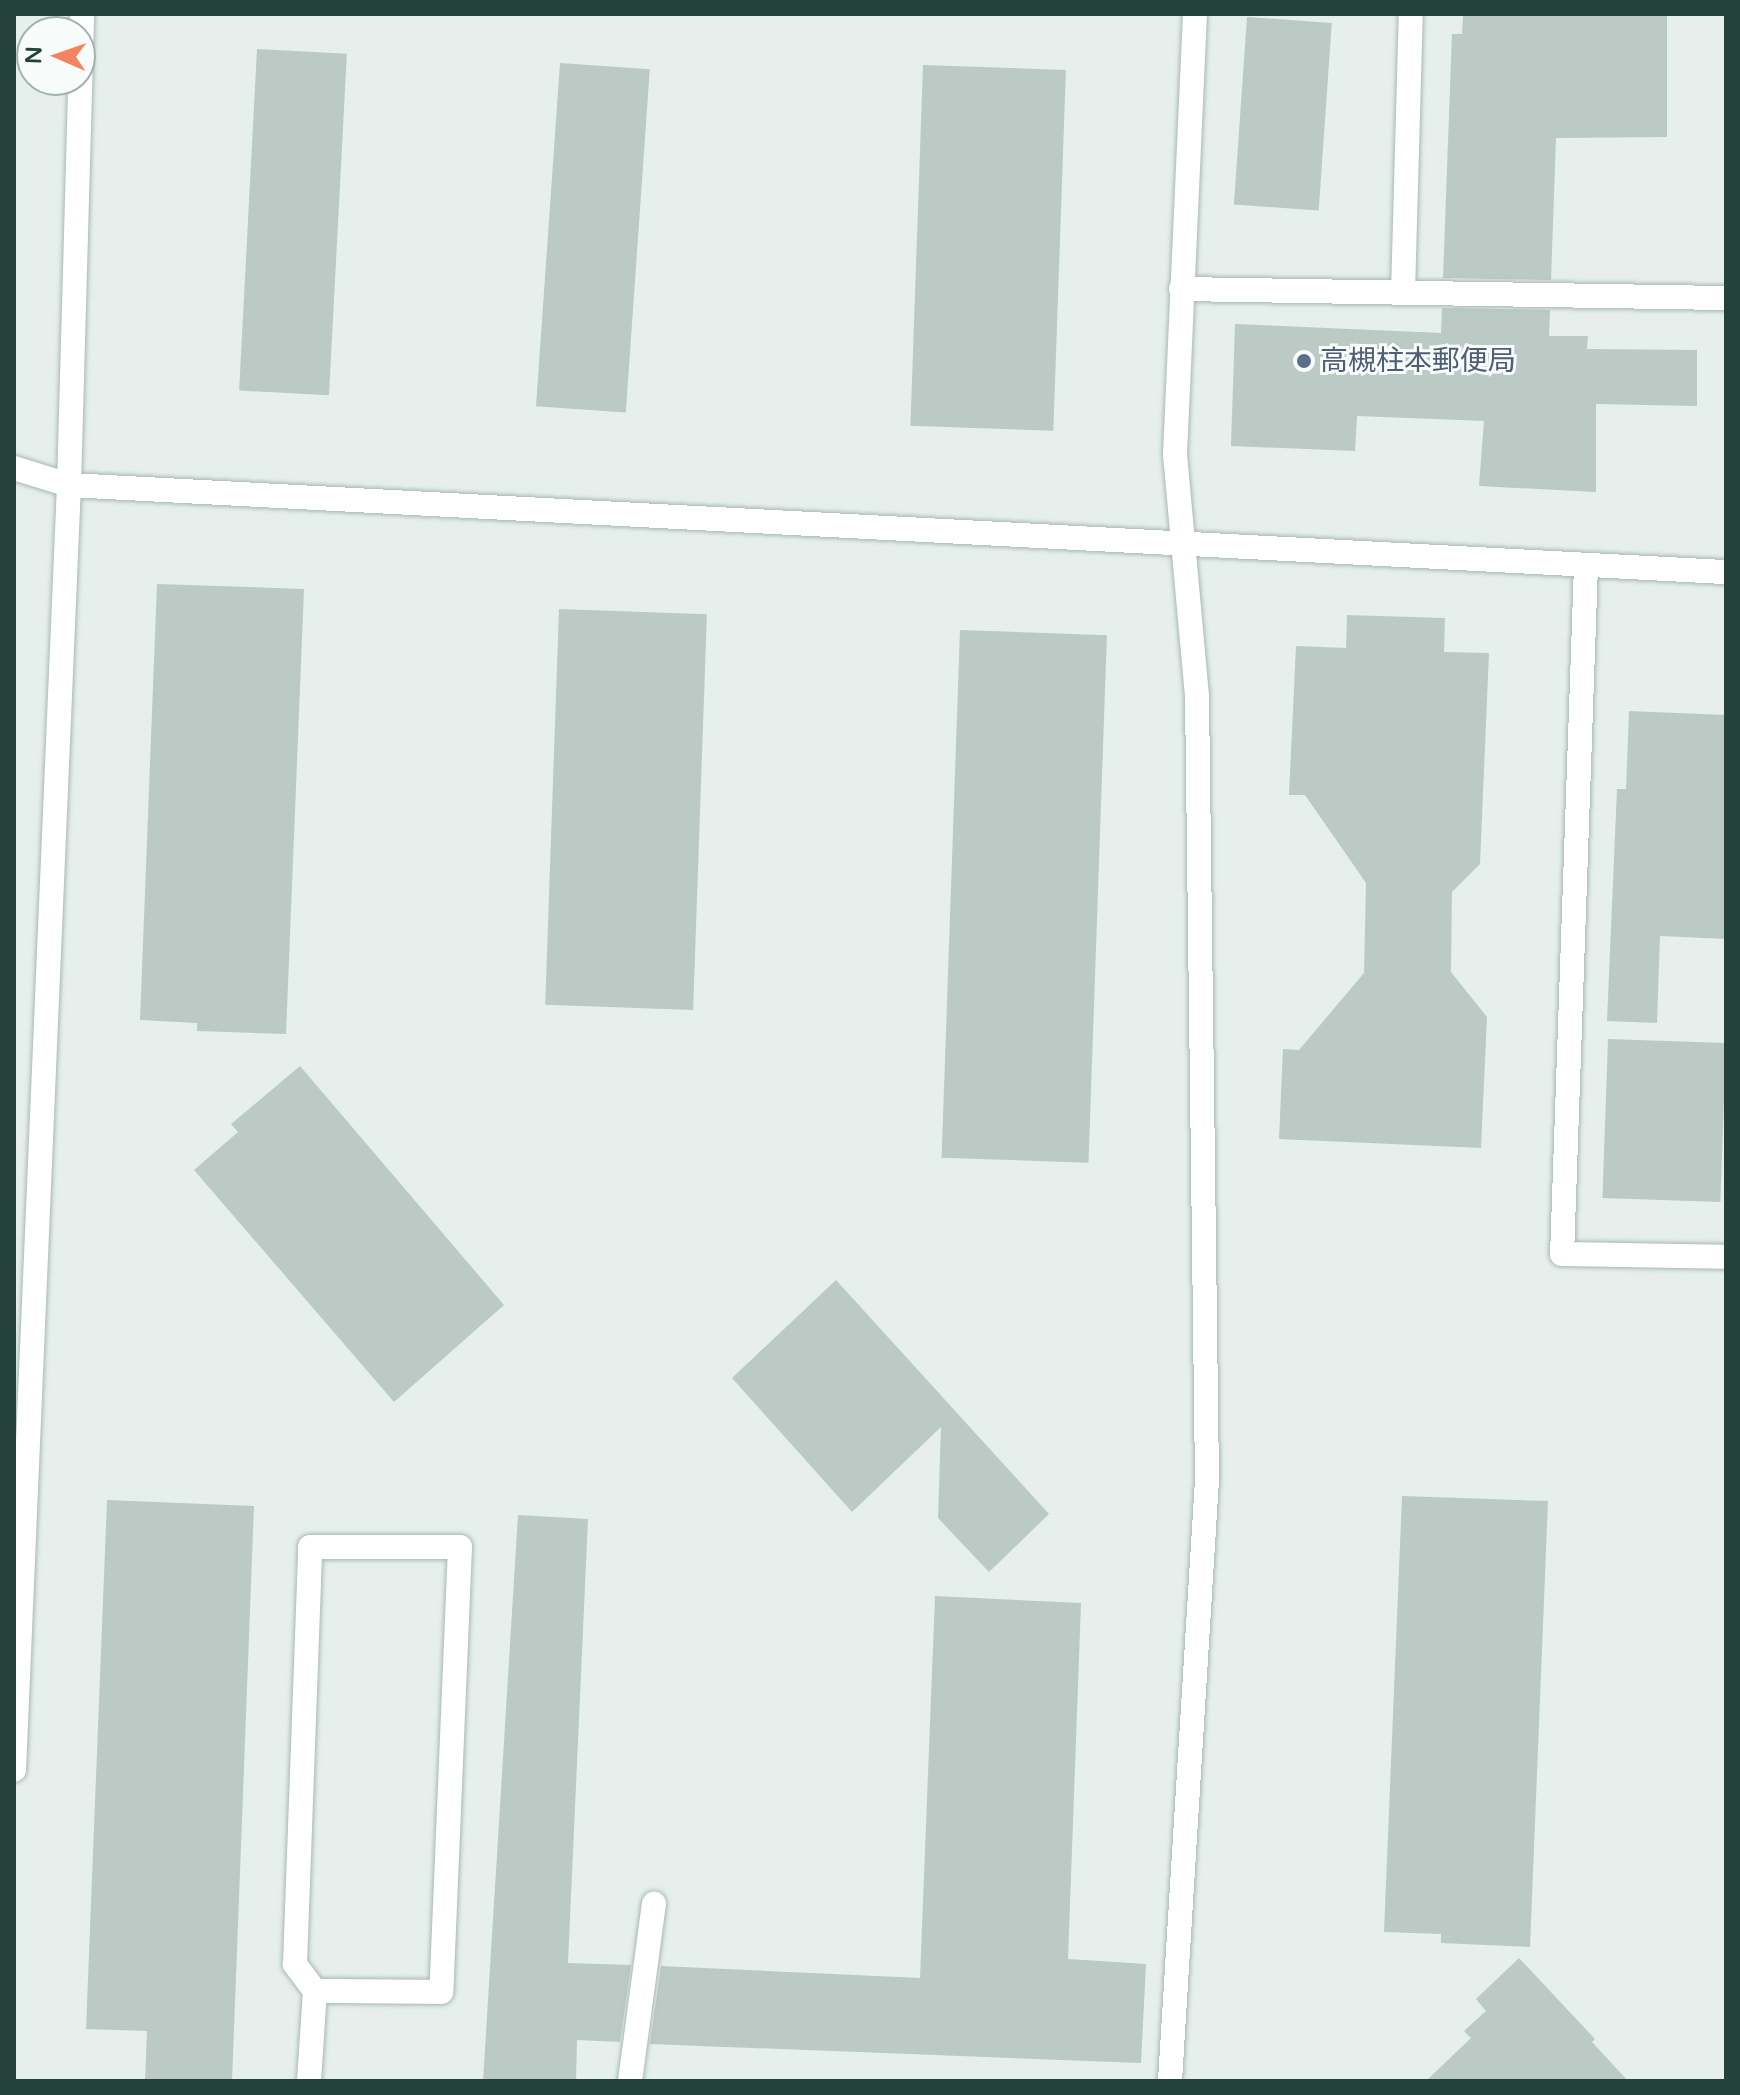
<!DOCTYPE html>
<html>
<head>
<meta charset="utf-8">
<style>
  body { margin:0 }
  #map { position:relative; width:1740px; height:2095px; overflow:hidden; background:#e6efeb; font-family:"Varela Round","Noto Sans JP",sans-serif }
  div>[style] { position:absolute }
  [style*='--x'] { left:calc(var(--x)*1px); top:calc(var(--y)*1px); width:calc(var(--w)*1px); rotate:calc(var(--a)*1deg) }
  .building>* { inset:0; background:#bbcac4; transform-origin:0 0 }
  .roads { filter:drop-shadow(0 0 2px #a8b8b2) drop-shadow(0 0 2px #a8b8b2) }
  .street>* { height:24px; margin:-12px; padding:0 12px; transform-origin:12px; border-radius:12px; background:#fff }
  .secondary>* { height:24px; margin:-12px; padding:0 12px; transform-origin:12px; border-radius:12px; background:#fff }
  .dots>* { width:22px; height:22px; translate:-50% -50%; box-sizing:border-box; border:4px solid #f7fbf9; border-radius:50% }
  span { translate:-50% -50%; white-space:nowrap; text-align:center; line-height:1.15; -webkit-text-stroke:6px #f7fbf9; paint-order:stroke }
  .service-label { font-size:28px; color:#4e5e75 }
  .left { translate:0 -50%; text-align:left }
  .frame { position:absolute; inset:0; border:16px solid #24423a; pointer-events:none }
  .north { position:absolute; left:16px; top:16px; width:80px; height:80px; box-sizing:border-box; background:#f7fbf9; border:2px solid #a3b1ad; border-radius:50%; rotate:272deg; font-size:22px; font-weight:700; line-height:32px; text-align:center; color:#24423a }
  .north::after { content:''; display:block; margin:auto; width:28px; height:36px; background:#f4845f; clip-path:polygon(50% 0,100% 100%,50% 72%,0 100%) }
</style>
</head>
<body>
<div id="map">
  <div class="building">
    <i style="clip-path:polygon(1463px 14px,1667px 14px,1667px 137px,1556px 138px,1551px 280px,1443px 278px,1452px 34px,1462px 34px)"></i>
    <i style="left:1247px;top:17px;width:85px;height:188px;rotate:4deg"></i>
    <i style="left:257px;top:49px;width:90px;height:342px;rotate:3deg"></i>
    <i style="left:560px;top:63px;width:90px;height:344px;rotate:4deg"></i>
    <i style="left:923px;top:65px;width:143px;height:361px;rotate:2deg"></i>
    <i style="clip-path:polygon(1442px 308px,1550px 310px,1549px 336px,1588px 336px,1587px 349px,1697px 350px,1697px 406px,1596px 404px,1596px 492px,1479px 486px,1484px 421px,1357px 416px,1355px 451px,1231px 446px,1235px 324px,1441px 333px)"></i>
    <i style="clip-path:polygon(157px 584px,304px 589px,286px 1034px,197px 1031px,197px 1023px,140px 1020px)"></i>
    <i style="left:559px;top:609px;width:148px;height:396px;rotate:2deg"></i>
    <i style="clip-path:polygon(1347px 615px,1445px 618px,1444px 652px,1489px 653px,1480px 864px,1452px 892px,1451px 972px,1487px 1017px,1481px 1148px,1279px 1139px,1283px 1049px,1299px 1050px,1364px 973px,1366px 883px,1305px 795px,1289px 795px,1296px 646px,1346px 648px)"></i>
    <i style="left:960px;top:630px;width:147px;height:528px;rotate:2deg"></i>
    <i style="clip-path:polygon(1629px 711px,1726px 715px,1726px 939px,1660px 936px,1657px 1023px,1607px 1021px,1617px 789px,1626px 789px)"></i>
    <i style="left:1608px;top:1039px;width:118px;height:159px;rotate:2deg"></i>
    <i style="clip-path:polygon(300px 1066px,504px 1305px,394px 1402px,194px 1170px,238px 1132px,231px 1124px)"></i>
    <i style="clip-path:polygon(836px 1280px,1049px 1514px,989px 1572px,938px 1518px,941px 1427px,852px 1512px,732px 1378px)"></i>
    <i style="clip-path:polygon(1402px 1496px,1548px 1501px,1530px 1947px,1441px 1943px,1441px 1934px,1384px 1932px)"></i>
    <i style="clip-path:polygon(107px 1500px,254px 1506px,232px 2081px,145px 2081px,147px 2031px,86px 2029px)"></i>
    <i style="clip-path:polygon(518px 1515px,588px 1519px,568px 1963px,631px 1965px,620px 2042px,577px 2040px,576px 2081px,483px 2081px)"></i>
    <i style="clip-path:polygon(935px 1596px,1081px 1603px,1068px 1959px,1146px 1964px,1141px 2063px,650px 2044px,661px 1966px,920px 1978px)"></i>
    <i style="clip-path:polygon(1519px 1958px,1595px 2039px,1592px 2042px,1628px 2081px,1426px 2081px,1471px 2038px,1464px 2031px,1486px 2011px,1476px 1999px)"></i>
  </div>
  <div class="roads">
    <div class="street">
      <i style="--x:1181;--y:289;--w:545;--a:0.95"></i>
      <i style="--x:1403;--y:293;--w:279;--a:-88.4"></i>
      <i style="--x:14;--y:468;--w:58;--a:17.2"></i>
      <i style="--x:1586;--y:565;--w:689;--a:91.99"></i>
      <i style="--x:1562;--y:1254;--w:164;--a:1"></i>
      <i style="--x:14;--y:1770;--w:1286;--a:-87.55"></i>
      <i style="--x:69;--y:485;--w:471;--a:-88.4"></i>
      <i style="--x:309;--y:2081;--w:90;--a:-86.2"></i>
      <i style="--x:315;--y:1991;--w:34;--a:-127"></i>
      <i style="--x:295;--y:1964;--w:417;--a:-87.9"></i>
      <i style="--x:310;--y:1547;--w:150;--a:0"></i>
      <i style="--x:460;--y:1547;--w:445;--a:92.4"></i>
      <i style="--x:441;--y:1992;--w:126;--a:-179.5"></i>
      <i style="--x:630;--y:2081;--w:179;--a:-82.3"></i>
      <i style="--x:1170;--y:2081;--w:602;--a:-86.48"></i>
      <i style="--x:1207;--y:1480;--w:784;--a:-90.73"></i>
      <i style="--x:1197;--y:696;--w:243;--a:-95.2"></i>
      <i style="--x:1175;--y:454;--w:440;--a:-87.4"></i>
    </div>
    <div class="secondary">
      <i style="--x:69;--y:485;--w:1659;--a:3.01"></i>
    </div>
  </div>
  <div class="dots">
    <i style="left:1304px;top:361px;background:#5c6f8a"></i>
  </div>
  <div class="service-label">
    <span class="left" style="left:1320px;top:361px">高槻柱本郵便局</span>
  </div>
  <div class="frame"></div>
  <div class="north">N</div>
</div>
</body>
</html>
